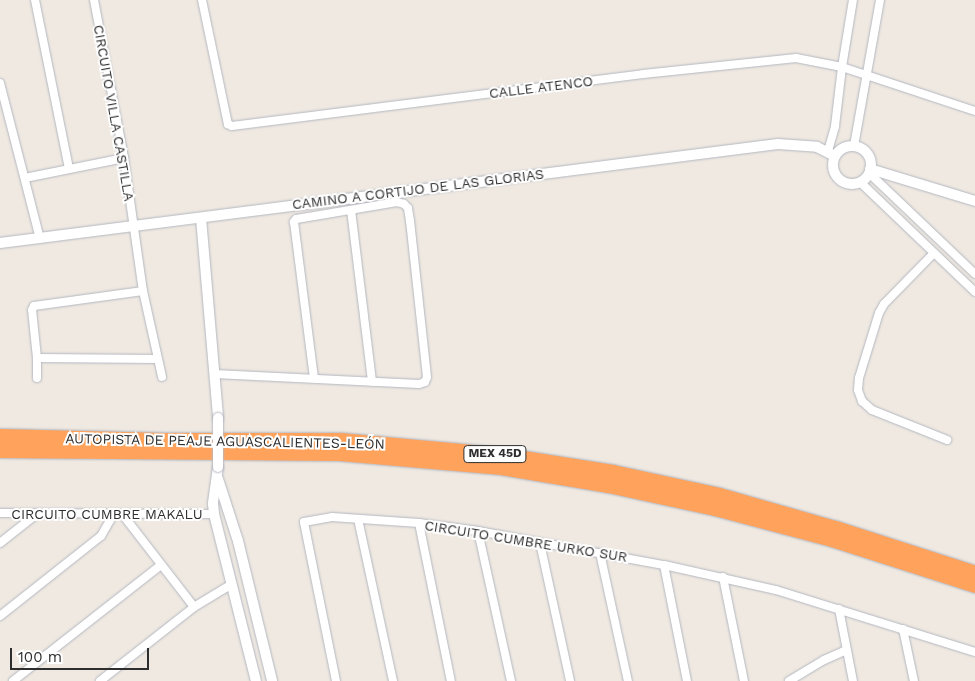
<!DOCTYPE html>
<html>
<head>
<meta charset="utf-8">
<style>
  body { margin:0 }
  #map { position:relative; width:975px; height:681px; overflow:hidden; background:#efe9e1; font-family:"Work Sans",sans-serif }
  div>[style] { position:absolute }
  [style*='--x'] { left:calc(var(--x)*1px); top:calc(var(--y)*1px); width:calc(var(--w)*1px); rotate:calc(var(--a)*1deg) }
  .roads { filter:drop-shadow(0 0 1px #b4b7c1) drop-shadow(0 0 1px #b4b7c1) }
  .minor>* { height:8px; margin:-4px; padding:0 4px; transform-origin:4px; border-radius:4px; background:#fff }
  .tertiary>* { height:10px; margin:-5px; padding:0 5px; transform-origin:5px; border-radius:5px; background:#fff }
  .tertiary>.ring { margin:-5px; padding:0; box-sizing:content-box; background:none; border:10px solid #fff; border-radius:50% }
  .motorway>* { height:15px; margin:-7.5px; padding:0 7.5px; transform-origin:7.5px; border-radius:7.5px; background:#ffa35c }
  .bridges { filter:drop-shadow(0 0 1px #b4b7c1) drop-shadow(0 0 1px #b4b7c1) }
  .tertiary-bridge>* { height:10px; margin:-5px; padding:0 5px; transform-origin:5px; border-radius:5px; background:#fff }
  span { translate:-50% -50%; white-space:nowrap; text-align:center; line-height:1.15; -webkit-text-stroke:4px #fff; paint-order:stroke }
  .shield-label span { padding:1px 4px; background:#fff; border:1px solid; border-radius:4px; -webkit-text-stroke-width:0 }
  .shield-label { font-size:12px; color:#2e2e2e; font-weight:700 }
  .street-label { font-size:14px; color:#2e2e2e }
  .scale { position:absolute; left:10px; top:648px; width:139px; height:22px; box-sizing:border-box; border:2px solid #2e2e2e; border-top:0; padding-left:6px; font-size:15px; line-height:18px; white-space:nowrap; color:#2e2e2e; -webkit-text-stroke:4px #fff; paint-order:stroke }
</style>
</head>
<body>
<div id="map">
  <div class="roads">
    <div class="minor">
      <i style="--x:35;--y:0;--w:171;--a:78.6"></i>
      <i style="--x:94;--y:0;--w:161;--a:79.2"></i>
      <i style="--x:124;--y:158;--w:134;--a:81.9"></i>
      <i style="--x:143;--y:291;--w:88;--a:77.5"></i>
      <i style="--x:202;--y:0;--w:127;--a:78.2"></i>
      <i style="--x:228;--y:124;--w:4;--a:27"></i>
      <i style="--x:232;--y:126;--w:414;--a:-7.2"></i>
      <i style="--x:643;--y:74;--w:154;--a:-6"></i>
      <i style="--x:796;--y:58;--w:47;--a:11.1"></i>
      <i style="--x:842;--y:67;--w:140;--a:18.3"></i>
      <i style="--x:0;--y:83;--w:161;--a:75.6"></i>
      <i style="--x:854;--y:146;--w:148;--a:-79.9"></i>
      <i style="--x:828;--y:151;--w:26;--a:-74"></i>
      <i style="--x:835;--y:126;--w:59;--a:-83.2"></i>
      <i style="--x:842;--y:67;--w:68;--a:-80.7"></i>
      <i style="--x:869;--y:173;--w:146;--a:43.6"></i>
      <i style="--x:25;--y:178;--w:101;--a:-11.4"></i>
      <i style="--x:860;--y:182;--w:159;--a:43.7"></i>
      <i style="--x:351;--y:210;--w:173;--a:83"></i>
      <i style="--x:934;--y:253;--w:71;--a:134.4"></i>
      <i style="--x:884;--y:304;--w:10;--a:119"></i>
      <i style="--x:879;--y:313;--w:68;--a:107.1"></i>
      <i style="--x:859;--y:378;--w:12;--a:95"></i>
      <i style="--x:858;--y:390;--w:12;--a:70"></i>
      <i style="--x:862;--y:401;--w:13;--a:42"></i>
      <i style="--x:872;--y:410;--w:81;--a:21.8"></i>
      <i style="--x:37;--y:358;--w:120;--a:0.5"></i>
      <i style="--x:215;--y:374;--w:204;--a:2.8"></i>
      <i style="--x:419;--y:384;--w:6;--a:-18"></i>
      <i style="--x:425;--y:382;--w:5;--a:-68"></i>
      <i style="--x:427;--y:377;--w:157;--a:-96.2"></i>
      <i style="--x:410;--y:221;--w:13;--a:-99"></i>
      <i style="--x:408;--y:208;--w:6;--a:-135"></i>
      <i style="--x:404;--y:204;--w:7;--a:-164"></i>
      <i style="--x:397;--y:202;--w:102;--a:170.4"></i>
      <i style="--x:296;--y:219;--w:4;--a:124"></i>
      <i style="--x:294;--y:222;--w:157;--a:82.7"></i>
      <i style="--x:37;--y:378;--w:20;--a:-90"></i>
      <i style="--x:37;--y:358;--w:48;--a:-95.9"></i>
      <i style="--x:32;--y:310;--w:4;--a:-63"></i>
      <i style="--x:34;--y:306;--w:110;--a:-7.8"></i>
      <i style="--x:0;--y:513;--w:214;--a:0.3"></i>
      <i style="--x:123;--y:515;--w:116;--a:52.3"></i>
      <i style="--x:358;--y:519;--w:166;--a:77.8"></i>
      <i style="--x:419;--y:523;--w:161;--a:78.6"></i>
      <i style="--x:478;--y:531;--w:154;--a:77.6"></i>
      <i style="--x:0;--y:543;--w:48;--a:-38.3"></i>
      <i style="--x:540;--y:543;--w:141;--a:77.7"></i>
      <i style="--x:600;--y:553;--w:131;--a:77.7"></i>
      <i style="--x:664;--y:565;--w:118;--a:78.8"></i>
      <i style="--x:723;--y:577;--w:106;--a:78.6"></i>
      <i style="--x:839;--y:609;--w:73;--a:79"></i>
      <i style="--x:0;--y:616;--w:129;--a:-38.4"></i>
      <i style="--x:101;--y:536;--w:24;--a:-60"></i>
      <i style="--x:903;--y:629;--w:53;--a:78.1"></i>
      <i style="--x:13;--y:681;--w:188;--a:-38.1"></i>
      <i style="--x:100;--y:681;--w:120;--a:-38.2"></i>
      <i style="--x:194;--y:607;--w:44;--a:-31.2"></i>
      <i style="--x:336;--y:681;--w:162;--a:-101.4"></i>
      <i style="--x:304;--y:522;--w:28;--a:-10"></i>
      <i style="--x:332;--y:517;--w:87;--a:3.9"></i>
      <i style="--x:419;--y:523;--w:60;--a:7.7"></i>
      <i style="--x:478;--y:531;--w:189;--a:10.4"></i>
      <i style="--x:664;--y:565;--w:115;--a:12.6"></i>
      <i style="--x:776;--y:590;--w:208;--a:17.3"></i>
      <i style="--x:789;--y:681;--w:41;--a:-31"></i>
      <i style="--x:824;--y:660;--w:24;--a:-24"></i>
    </div>
    <div class="tertiary">
      <i class="ring" style="left:833px;top:146px;width:28px;height:28px"></i>
      <i style="--x:870;--y:169;--w:110;--a:16.9"></i>
      <i style="--x:201;--y:218;--w:201;--a:85.1"></i>
      <i style="--x:0;--y:243;--w:784;--a:-7.25"></i>
      <i style="--x:778;--y:144;--w:39;--a:4"></i>
      <i style="--x:817;--y:147;--w:20;--a:27"></i>
      <i style="--x:218;--y:467;--w:37;--a:98"></i>
      <i style="--x:213;--y:504;--w:10;--a:84"></i>
      <i style="--x:214;--y:514;--w:172;--a:75.9"></i>
      <i style="--x:218;--y:479;--w:65;--a:72.1"></i>
      <i style="--x:238;--y:541;--w:144;--a:76.3"></i>
    </div>
    <div class="motorway">
      <i style="--x:0;--y:436;--w:164;--a:1.4"></i>
      <i style="--x:164;--y:440;--w:176;--a:0"></i>
      <i style="--x:340;--y:440;--w:165;--a:5.2"></i>
      <i style="--x:504;--y:455;--w:110;--a:8.9"></i>
      <i style="--x:613;--y:472;--w:108;--a:12.2"></i>
      <i style="--x:719;--y:495;--w:121;--a:15.9"></i>
      <i style="--x:835;--y:528;--w:147;--a:17.8"></i>
      <i style="--x:0;--y:450;--w:339;--a:0.5"></i>
      <i style="--x:339;--y:453;--w:163;--a:4.9"></i>
      <i style="--x:501;--y:467;--w:109;--a:9.5"></i>
      <i style="--x:608;--y:485;--w:109;--a:12.1"></i>
      <i style="--x:715;--y:508;--w:121;--a:14.8"></i>
      <i style="--x:832;--y:539;--w:150;--a:17.8"></i>
    </div>
  </div>
  <div class="bridges">
    <div class="tertiary-bridge">
      <i style="--x:218;--y:467;--w:49;--a:-90"></i>
    </div>
  </div>
  <div class="shield-label">
    <span style="left:495px;top:454px">MEX 45D</span>
  </div>
  <div class="street-label">
    <span style="left:541px;top:87px;rotate:-7deg">CALLE ATENCO</span>
    <span style="left:114px;top:113px;rotate:80deg">CIRCUITO VILLA CASTILLA</span>
    <span style="left:418px;top:189px;rotate:-7deg">CAMINO A CORTIJO DE LAS GLORIAS</span>
    <span style="left:225px;top:441px;rotate:1deg">AUTOPISTA DE PEAJE AGUASCALIENTES-LEÓN</span>
    <span style="left:107px;top:514px">CIRCUITO CUMBRE MAKALU</span>
    <span style="left:526px;top:541px;rotate:9deg">CIRCUITO CUMBRE URKO SUR</span>
  </div>
  <div class="scale">100 m</div>
</div>
</body>
</html>
